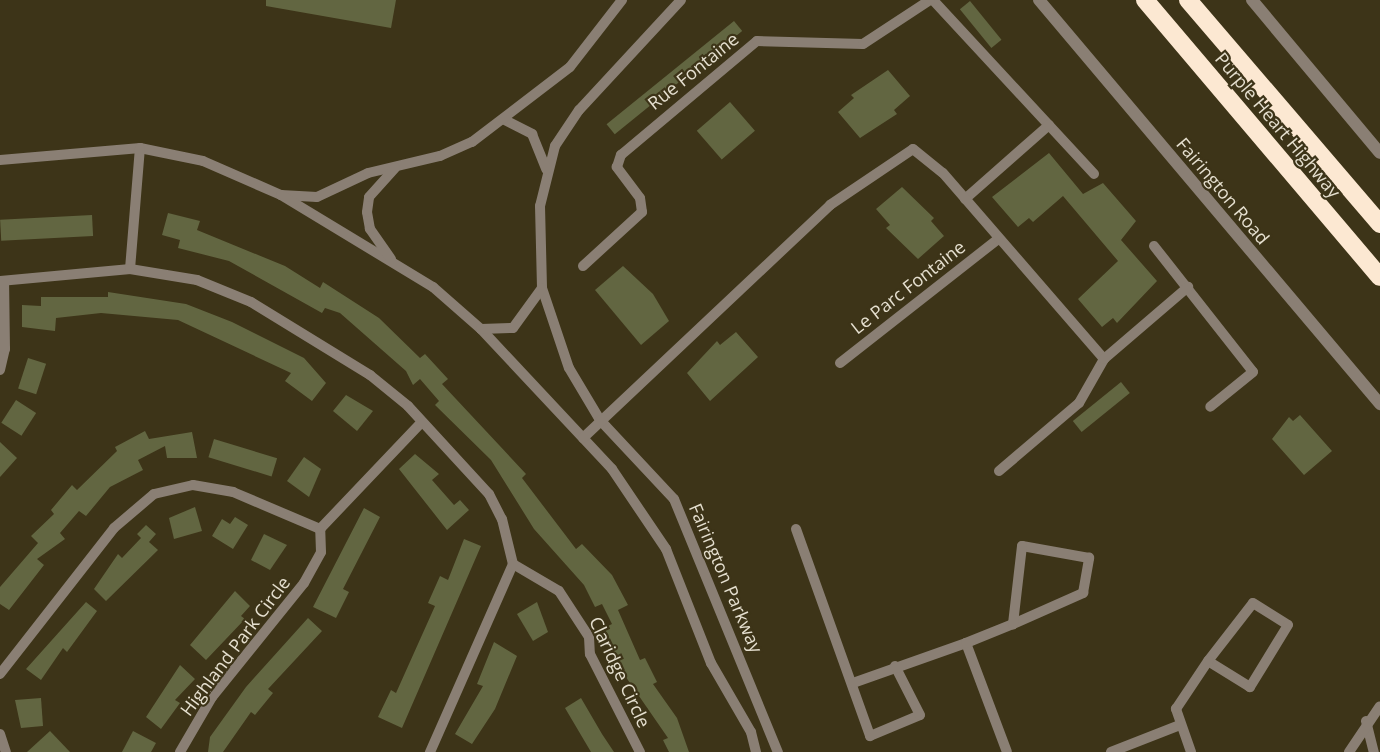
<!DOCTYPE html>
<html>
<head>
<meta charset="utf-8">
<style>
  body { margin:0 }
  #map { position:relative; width:1380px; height:752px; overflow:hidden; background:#3d3418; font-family:"Open Sans",sans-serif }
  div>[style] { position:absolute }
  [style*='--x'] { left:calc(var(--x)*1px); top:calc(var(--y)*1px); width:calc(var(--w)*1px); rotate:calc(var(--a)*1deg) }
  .building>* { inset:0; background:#626641; transform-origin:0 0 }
  .minor>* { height:10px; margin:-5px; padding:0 5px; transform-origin:5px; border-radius:5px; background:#8a7f74 }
  .tertiary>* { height:12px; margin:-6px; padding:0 6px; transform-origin:6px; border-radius:6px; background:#8a7f74 }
  .motorway>* { height:18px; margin:-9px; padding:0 9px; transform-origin:9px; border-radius:9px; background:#fce8d2 }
  span { translate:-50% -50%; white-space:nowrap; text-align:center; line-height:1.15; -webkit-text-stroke:4.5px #3d3418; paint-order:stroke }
  .street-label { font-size:18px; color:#e6e0d0 }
</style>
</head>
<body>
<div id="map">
  <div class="building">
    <i style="clip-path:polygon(266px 0,396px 0,391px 28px,266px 6px)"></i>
    <i style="left:970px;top:1px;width:50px;height:13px;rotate:51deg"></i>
    <i style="left:734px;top:21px;width:13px;height:164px;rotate:51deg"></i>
    <i style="clip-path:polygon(888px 70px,910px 96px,894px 110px,897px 114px,860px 138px,838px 112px,854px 98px,851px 95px)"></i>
    <i style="left:730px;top:102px;width:38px;height:44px;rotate:49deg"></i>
    <i style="clip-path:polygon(1049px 153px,1083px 194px,1103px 183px,1136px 221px,1121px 240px,1157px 281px,1117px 323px,1113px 318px,1102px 327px,1078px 299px,1118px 261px,1063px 196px,1033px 222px,1029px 218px,1018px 227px,992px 197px)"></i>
    <i style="clip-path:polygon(902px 187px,934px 218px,931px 221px,944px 236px,918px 259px,886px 228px,890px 225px,876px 209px)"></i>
    <i style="clip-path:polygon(168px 213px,200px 221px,197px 230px,285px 266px,320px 288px,323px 282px,379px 318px,420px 358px,425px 354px,448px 379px,442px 384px,526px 474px,522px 478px,576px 549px,582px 544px,612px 575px,628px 605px,618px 610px,640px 660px,645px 658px,657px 682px,653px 684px,677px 718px,689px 752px,669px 752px,663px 740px,668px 738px,621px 670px,604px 628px,612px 624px,602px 604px,595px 607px,584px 585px,534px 529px,491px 460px,435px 405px,439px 401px,420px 379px,413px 385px,406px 371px,340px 313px,325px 308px,322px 313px,229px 261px,178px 248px,180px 240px,162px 235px)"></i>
    <i style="left:92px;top:215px;width:21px;height:92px;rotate:87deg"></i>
    <i style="clip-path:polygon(623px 266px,653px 294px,669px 321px,641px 345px,595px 290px)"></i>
    <i style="clip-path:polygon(108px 292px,186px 304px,232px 322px,304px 358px,326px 383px,312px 401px,285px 381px,291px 373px,178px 320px,101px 313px,56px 318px,55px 331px,22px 327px,22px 305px,41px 306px,41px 297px,108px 297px)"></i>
    <i style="clip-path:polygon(736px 332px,758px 357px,710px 401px,687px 373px,717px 341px,720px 345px)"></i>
    <i style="left:28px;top:358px;width:19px;height:32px;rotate:18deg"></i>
    <i style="left:1121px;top:382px;width:14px;height:62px;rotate:51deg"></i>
    <i style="clip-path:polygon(346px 395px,373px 411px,357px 431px,333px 411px)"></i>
    <i style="left:16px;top:400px;width:24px;height:27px;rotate:33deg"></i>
    <i style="clip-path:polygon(1300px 415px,1332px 451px,1304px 475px,1272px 439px,1289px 417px,1293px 421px)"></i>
    <i style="clip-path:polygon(145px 431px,149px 439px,192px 432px,197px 458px,167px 458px,165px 446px,138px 460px,143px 470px,110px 487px,86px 516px,79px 511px,60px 533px,65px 539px,37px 559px,44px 565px,9px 610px,0 604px,0 587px,38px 543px,31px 536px,54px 514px,51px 510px,72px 485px,77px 490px,117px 451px,115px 447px)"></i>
    <i style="left:214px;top:439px;width:66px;height:19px;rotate:17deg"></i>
    <i style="clip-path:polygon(0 442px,17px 458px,0 477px)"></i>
    <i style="clip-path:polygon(415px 454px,439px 474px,432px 480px,454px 505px,460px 500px,469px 510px,447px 530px,399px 469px)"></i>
    <i style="clip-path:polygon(304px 457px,321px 469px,309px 497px,287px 481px)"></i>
    <i style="clip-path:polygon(195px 507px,202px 531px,174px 539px,169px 518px)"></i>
    <i style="clip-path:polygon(364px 508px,380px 517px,343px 589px,349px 592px,336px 618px,313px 607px)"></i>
    <i style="clip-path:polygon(235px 517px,248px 525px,233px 549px,212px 536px,222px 519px,230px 524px)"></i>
    <i style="clip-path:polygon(146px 525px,156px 534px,149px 542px,158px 550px,106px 601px,94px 589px,118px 554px,122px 558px,141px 538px,137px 534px)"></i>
    <i style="clip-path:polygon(264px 534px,287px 545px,270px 570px,251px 560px)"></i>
    <i style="clip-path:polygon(464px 539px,481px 546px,402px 728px,378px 717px,391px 690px,396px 693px,435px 606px,428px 603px,440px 576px,448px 580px)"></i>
    <i style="clip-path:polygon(235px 591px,250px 606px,241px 616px,245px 619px,206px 660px,190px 645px)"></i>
    <i style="clip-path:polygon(86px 602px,97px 611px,67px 652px,63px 648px,41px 680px,26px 669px)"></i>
    <i style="clip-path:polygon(537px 602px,548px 632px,533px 641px,517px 614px)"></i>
    <i style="clip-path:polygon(308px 618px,322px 631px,268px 689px,273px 693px,255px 715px,251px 712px,223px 752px,208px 752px,210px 737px,246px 687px)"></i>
    <i style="clip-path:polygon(494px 642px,517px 656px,495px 709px,472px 744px,455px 734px,483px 686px,477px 684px)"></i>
    <i style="clip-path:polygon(180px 665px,195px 679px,175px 700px,180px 703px,161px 729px,146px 717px)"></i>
    <i style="clip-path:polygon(41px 698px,43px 726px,21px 728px,15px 700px)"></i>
    <i style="clip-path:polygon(581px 698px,602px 734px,614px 752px,591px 752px,565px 708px)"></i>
    <i style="clip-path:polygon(50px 731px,70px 752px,27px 752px)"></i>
    <i style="clip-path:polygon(133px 731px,156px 743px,151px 752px,122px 752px)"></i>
  </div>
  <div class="minor">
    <i style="--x:681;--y:0;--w:150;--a:132.8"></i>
    <i style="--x:579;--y:110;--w:43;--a:123.7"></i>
    <i style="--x:555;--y:146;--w:62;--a:104"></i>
    <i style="--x:540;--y:206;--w:82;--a:88.6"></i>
    <i style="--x:542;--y:288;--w:84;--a:71.4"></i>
    <i style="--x:569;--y:368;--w:61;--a:59.2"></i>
    <i style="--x:600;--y:420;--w:108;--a:46.9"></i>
    <i style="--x:674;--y:499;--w:274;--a:67.7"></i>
    <i style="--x:933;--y:0;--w:237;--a:47.2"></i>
    <i style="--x:503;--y:119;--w:33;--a:27"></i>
    <i style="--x:532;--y:134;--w:38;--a:68"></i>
    <i style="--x:0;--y:160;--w:141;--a:-4.9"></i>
    <i style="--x:140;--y:148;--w:64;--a:11.7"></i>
    <i style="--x:203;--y:161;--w:85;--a:23.6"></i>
    <i style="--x:281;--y:195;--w:36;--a:3"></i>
    <i style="--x:317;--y:197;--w:56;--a:-25.2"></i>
    <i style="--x:368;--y:173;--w:74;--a:-13.3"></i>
    <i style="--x:440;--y:156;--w:35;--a:-24"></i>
    <i style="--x:472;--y:142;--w:123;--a:-37.4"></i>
    <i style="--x:570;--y:67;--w:85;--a:-52.2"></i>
    <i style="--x:281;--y:195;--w:178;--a:31.2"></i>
    <i style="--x:433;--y:287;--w:64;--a:41.2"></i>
    <i style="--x:481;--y:329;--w:192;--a:46.9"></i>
    <i style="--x:612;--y:469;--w:97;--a:56"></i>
    <i style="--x:666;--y:549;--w:123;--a:68.5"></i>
    <i style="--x:711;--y:663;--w:80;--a:59.9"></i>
    <i style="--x:751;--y:732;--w:21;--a:76"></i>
    <i style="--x:965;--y:199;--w:112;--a:-41.4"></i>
    <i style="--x:1154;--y:246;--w:160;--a:51.8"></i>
    <i style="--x:1253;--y:372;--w:55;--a:140.9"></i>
    <i style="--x:391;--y:259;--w:37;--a:-125"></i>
    <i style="--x:370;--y:229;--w:17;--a:-100"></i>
    <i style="--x:367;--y:212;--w:15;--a:-82"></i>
    <i style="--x:369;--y:197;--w:39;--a:-48"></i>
    <i style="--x:583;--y:266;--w:80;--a:-42.5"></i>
    <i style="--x:642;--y:212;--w:14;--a:-98"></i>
    <i style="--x:640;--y:198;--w:39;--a:-127"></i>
    <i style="--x:617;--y:167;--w:13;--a:-72"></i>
    <i style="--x:621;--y:155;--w:177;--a:-40"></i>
    <i style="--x:757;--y:41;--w:106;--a:1.6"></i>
    <i style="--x:863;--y:44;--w:80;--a:-33.3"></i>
    <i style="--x:130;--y:269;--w:121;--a:-85.3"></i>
    <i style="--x:0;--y:281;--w:131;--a:-5.3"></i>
    <i style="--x:130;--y:269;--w:68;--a:9.3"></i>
    <i style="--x:197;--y:280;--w:58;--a:22.2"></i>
    <i style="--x:251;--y:302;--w:140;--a:31.5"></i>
    <i style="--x:370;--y:375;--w:49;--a:39.2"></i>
    <i style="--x:408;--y:406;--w:120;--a:47.4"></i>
    <i style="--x:489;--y:494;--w:28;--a:63"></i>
    <i style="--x:502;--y:519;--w:46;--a:76.3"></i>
    <i style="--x:513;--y:564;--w:206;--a:113.8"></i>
    <i style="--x:481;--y:329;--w:32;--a:-2"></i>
    <i style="--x:513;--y:328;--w:49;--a:-54.1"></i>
    <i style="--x:840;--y:363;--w:201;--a:-38.1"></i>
    <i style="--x:0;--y:370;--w:22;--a:-77"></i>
    <i style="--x:5;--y:349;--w:68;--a:-90.8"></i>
    <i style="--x:583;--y:438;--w:340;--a:-43.3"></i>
    <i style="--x:830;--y:205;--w:100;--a:-34"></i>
    <i style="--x:913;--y:149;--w:38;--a:39"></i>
    <i style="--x:943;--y:173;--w:246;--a:49.1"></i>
    <i style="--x:999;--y:471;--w:105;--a:-40.4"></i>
    <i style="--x:1079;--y:403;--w:51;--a:-60.4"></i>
    <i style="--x:1104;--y:359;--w:111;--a:-40.6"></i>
    <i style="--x:796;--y:529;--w:220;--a:70.3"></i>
    <i style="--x:870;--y:736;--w:54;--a:-22.8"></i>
    <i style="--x:920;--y:715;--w:55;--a:-117"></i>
    <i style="--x:513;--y:564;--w:53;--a:30.4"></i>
    <i style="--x:559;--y:591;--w:55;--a:56.9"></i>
    <i style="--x:589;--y:637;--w:17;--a:87"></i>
    <i style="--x:590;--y:654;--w:110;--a:63"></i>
    <i style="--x:1253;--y:603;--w:41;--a:32.2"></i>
    <i style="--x:1288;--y:625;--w:73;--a:121.5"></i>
    <i style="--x:1250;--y:687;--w:49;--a:-148.2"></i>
    <i style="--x:1208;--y:661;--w:73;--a:-52.2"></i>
    <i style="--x:966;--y:643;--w:116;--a:69.4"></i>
    <i style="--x:0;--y:674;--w:185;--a:-52"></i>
    <i style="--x:114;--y:528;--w:52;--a:-40.4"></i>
    <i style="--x:154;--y:494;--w:40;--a:-13"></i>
    <i style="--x:193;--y:485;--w:41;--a:9.9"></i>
    <i style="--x:233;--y:492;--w:95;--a:23"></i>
    <i style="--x:853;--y:683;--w:120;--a:-19.5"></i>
    <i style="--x:966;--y:643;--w:51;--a:-22"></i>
    <i style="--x:1013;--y:624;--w:77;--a:-23.9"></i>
    <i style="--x:1083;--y:593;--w:36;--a:-80"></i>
    <i style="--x:1089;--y:558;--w:68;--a:-169.8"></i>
    <i style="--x:1022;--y:546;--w:79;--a:96.6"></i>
    <i style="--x:1366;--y:721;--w:32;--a:76"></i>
    <i style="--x:0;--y:734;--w:19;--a:72"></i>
    <i style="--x:180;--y:752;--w:64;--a:-59.8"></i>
    <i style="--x:212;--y:697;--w:146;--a:-51.1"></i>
    <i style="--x:304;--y:583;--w:35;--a:-61"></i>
    <i style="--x:321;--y:552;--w:23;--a:-92"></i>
    <i style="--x:320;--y:529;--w:148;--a:-46.4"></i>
    <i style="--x:1111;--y:752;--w:74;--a:-21.4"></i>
    <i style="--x:1191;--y:752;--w:46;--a:-109.2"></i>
    <i style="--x:1176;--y:709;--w:58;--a:-56.3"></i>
    <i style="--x:1349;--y:752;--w:55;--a:-56"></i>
  </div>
  <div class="tertiary">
    <i style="--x:1039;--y:0;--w:529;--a:49.83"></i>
    <i style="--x:1252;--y:0;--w:199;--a:50.1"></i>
  </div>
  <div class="motorway">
    <i style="--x:1145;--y:0;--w:363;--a:49.7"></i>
    <i style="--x:1188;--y:0;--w:295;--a:49.4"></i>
  </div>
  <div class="street-label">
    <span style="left:693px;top:71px;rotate:-39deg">Rue Fontaine</span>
    <span style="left:1278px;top:125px;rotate:50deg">Purple Heart Highway</span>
    <span style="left:1223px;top:191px;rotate:50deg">Fairington Road</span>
    <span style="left:908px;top:287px;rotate:-38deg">Le Parc Fontaine</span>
    <span style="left:726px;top:578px;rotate:67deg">Fairington Parkway</span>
    <span style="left:235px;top:646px;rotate:-53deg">Highland Park Circle</span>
    <span style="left:620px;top:672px;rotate:65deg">Claridge Circle</span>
  </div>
</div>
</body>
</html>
